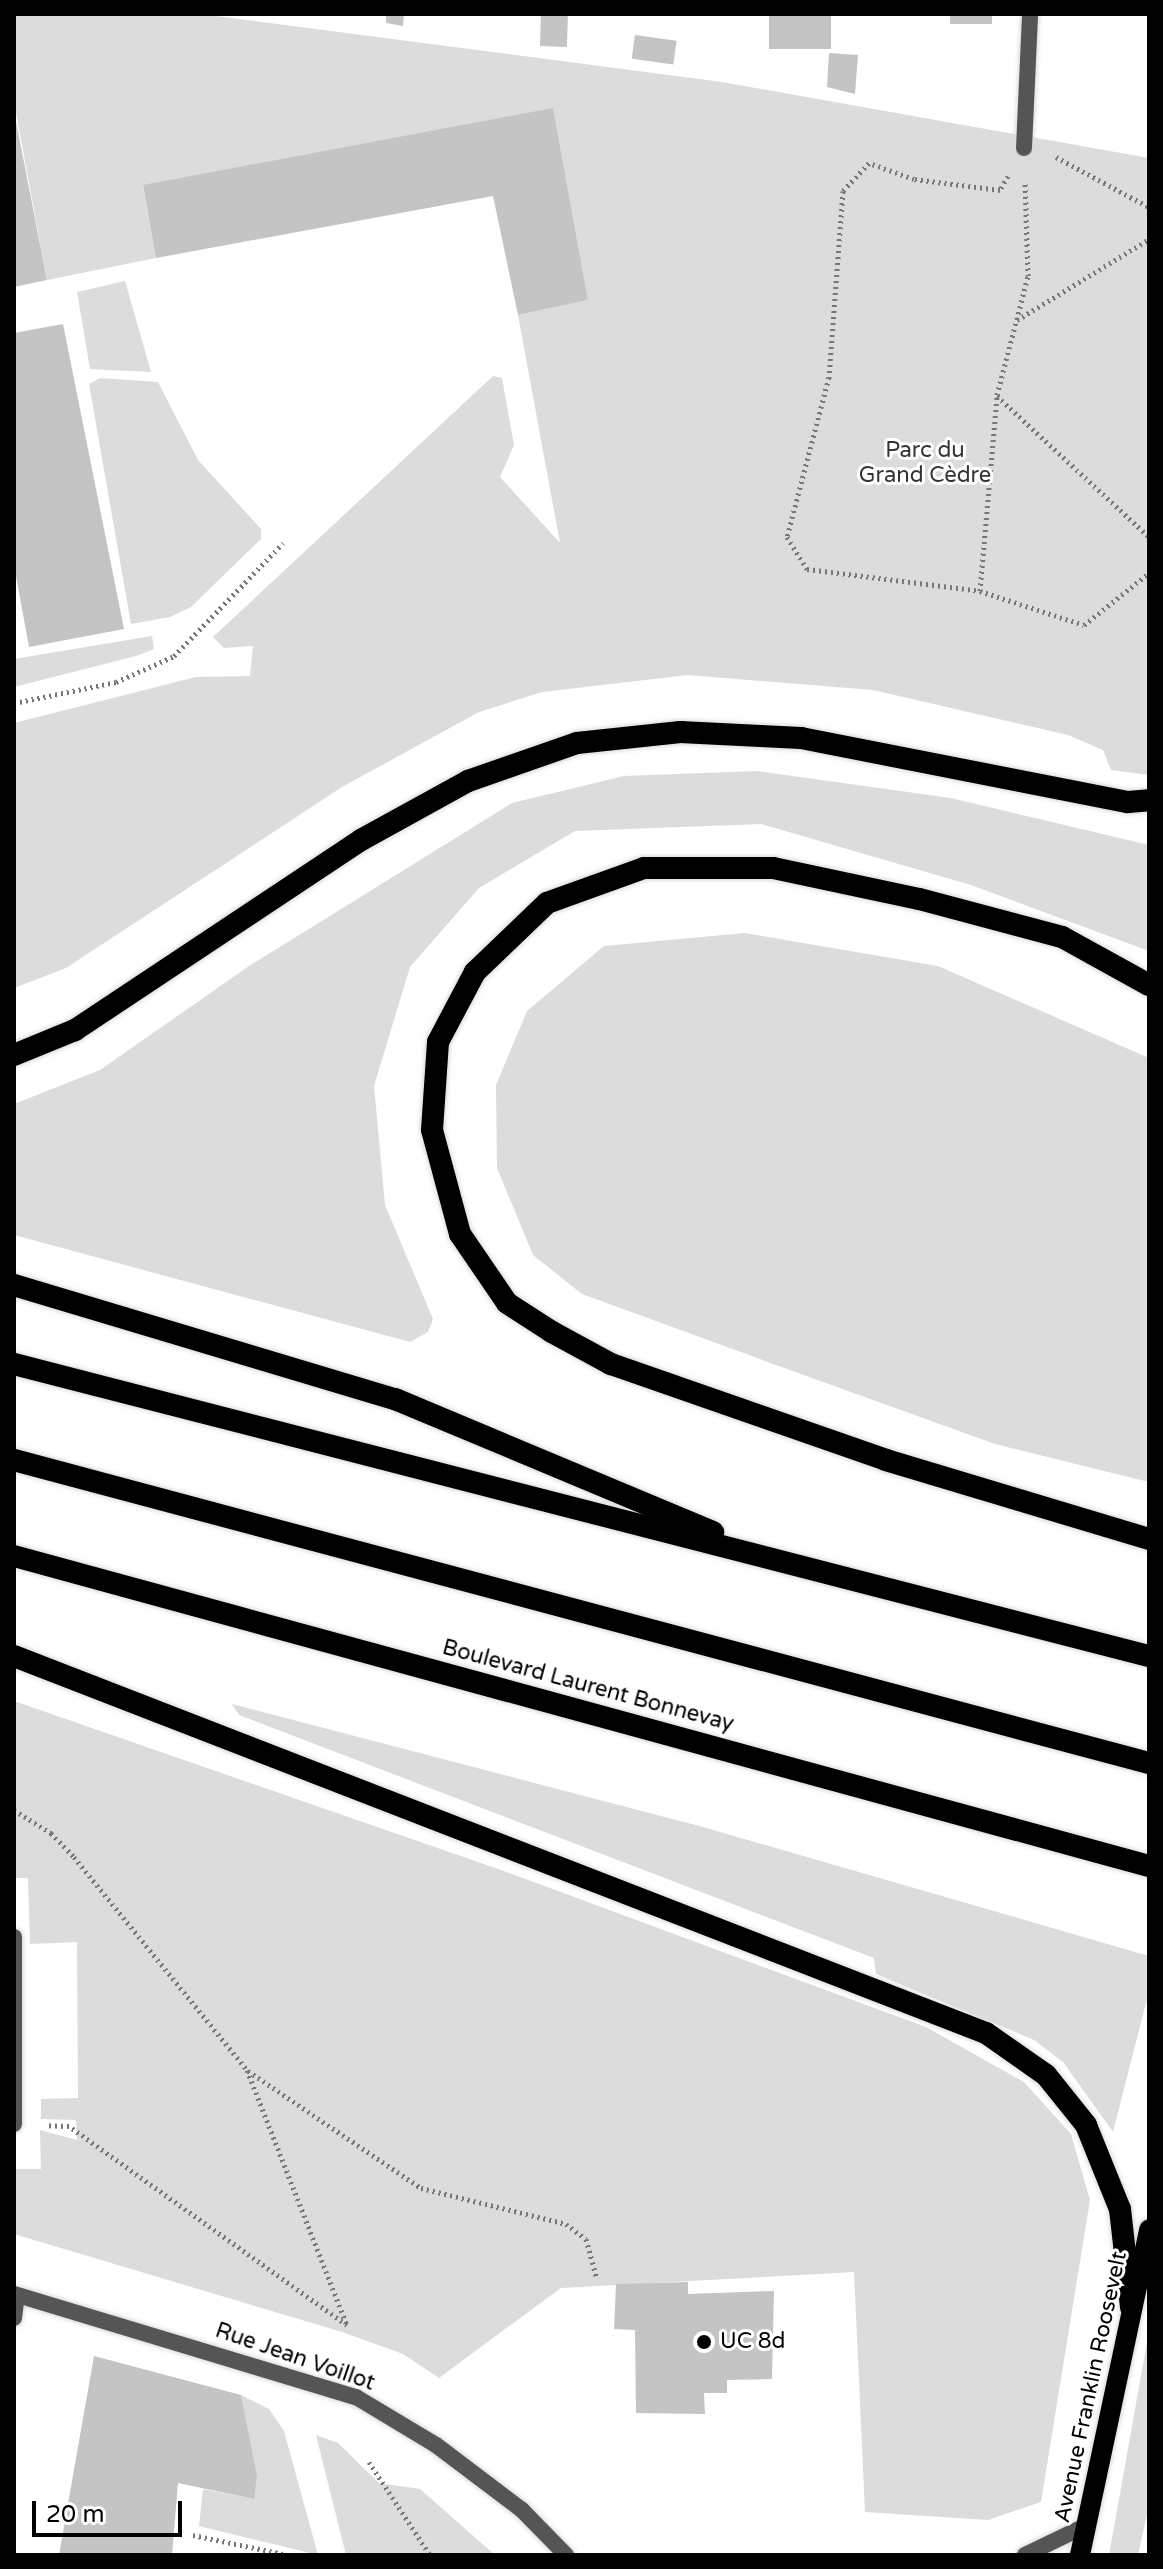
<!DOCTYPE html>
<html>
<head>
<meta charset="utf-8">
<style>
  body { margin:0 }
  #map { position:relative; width:1163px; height:2569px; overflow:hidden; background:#fff; font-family:"Varela Round",sans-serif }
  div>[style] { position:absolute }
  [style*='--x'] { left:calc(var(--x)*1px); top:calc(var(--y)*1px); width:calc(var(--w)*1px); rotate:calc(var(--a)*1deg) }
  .green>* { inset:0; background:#dcdcdc }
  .building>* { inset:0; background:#c4c4c4; transform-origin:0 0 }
  .path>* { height:5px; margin-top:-2.5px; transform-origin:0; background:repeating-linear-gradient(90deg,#777 0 2px,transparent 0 6px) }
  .roads { filter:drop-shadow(0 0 2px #dbdbdb) drop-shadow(0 0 2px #dbdbdb) }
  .service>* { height:16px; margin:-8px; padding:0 8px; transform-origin:8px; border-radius:8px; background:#555 }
  .minor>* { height:16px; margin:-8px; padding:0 8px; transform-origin:8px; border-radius:8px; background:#555 }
  .tertiary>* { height:16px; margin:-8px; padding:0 8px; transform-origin:8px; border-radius:8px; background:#555 }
  .primary>* { height:20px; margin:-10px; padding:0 10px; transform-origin:10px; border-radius:10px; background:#000 }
  .trunk>* { height:22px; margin:-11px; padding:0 11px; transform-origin:11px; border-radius:11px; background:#000 }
  .dots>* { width:22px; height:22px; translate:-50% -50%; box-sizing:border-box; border:4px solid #fff; border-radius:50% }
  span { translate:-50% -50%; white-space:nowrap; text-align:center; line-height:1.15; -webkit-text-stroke:6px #fff; paint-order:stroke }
  .park-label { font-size:22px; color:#333 }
  .street-label { font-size:22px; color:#000 }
  .poi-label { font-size:22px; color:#000 }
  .left { translate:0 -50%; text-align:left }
  .frame { position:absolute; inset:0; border:16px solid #000; pointer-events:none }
  .scale { position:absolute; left:32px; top:2501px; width:150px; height:36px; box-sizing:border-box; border:4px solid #000; border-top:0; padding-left:10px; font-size:24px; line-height:28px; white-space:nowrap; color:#000; -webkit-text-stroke:6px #fff; paint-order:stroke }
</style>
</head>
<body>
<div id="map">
  <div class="green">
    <i style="clip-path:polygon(14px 14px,201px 14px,722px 82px,1149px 158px,1149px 775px,1111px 770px,1103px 750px,1068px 735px,873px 690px,688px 675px,542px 692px,479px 712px,342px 787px,66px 968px,14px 988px,14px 723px,196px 677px,250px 676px,253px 646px,224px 648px,213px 637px,493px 376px,502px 378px,514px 445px,500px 477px,560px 543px,518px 315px,588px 300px,553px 109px,143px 186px,156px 258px,47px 280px,14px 102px)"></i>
    <i style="clip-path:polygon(125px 281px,151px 372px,90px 369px,77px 292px)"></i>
    <i style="clip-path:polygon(100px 378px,158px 382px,198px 460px,261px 529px,261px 539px,191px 607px,170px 617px,131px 624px,89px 384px)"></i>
    <i style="clip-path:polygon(152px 636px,154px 649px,136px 656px,14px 687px,14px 659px)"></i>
    <i style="clip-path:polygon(756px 771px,951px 798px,1149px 845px,1149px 951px,971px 885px,761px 824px,575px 831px,479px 888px,410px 967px,374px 1086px,385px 1205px,433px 1319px,428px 1332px,410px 1342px,14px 1235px,14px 1104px,100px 1070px,249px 966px,512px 803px,624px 776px)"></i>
    <i style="clip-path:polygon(745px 933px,938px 966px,1149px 1058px,1149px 1482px,995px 1444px,776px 1365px,582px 1294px,533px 1255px,497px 1168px,496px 1085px,527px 1011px,604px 946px)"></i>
    <i style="clip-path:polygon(14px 1701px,501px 1870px,926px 2027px,1024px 2082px,1071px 2134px,1090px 2200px,1041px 2502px,988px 2520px,865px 2512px,854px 2272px,561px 2288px,439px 2378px,403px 2354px,342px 2332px,14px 2234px,14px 2169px,41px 2169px,40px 2130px,77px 2140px,76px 2120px,41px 2119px,41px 2099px,78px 2098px,77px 1942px,30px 1944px,28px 1878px,14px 1878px)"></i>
    <i style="clip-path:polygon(232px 1704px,703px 1827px,1149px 1956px,1149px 1991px,1113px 2132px,1063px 2062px,1034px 2040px,876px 1974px,874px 1958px,239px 1715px)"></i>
    <i style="clip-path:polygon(1149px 2331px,1149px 2506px,1138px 2555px,1109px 2555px)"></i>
    <i style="clip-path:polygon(241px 2395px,269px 2409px,284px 2431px,318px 2555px,199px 2526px,203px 2489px,254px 2499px)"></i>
    <i style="clip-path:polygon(316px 2435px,338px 2443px,379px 2483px,420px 2489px,495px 2555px,346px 2555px)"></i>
  </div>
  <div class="building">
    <i style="clip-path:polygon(386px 14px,404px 14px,403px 26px,386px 23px)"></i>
    <i style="left:541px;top:14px;width:27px;height:32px;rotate:2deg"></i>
    <i style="left:769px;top:14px;width:62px;height:35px"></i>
    <i style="left:950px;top:14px;width:42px;height:10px"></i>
    <i style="left:635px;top:35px;width:42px;height:24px;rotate:8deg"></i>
    <i style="clip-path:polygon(829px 53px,858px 55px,855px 94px,827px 87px)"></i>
    <i style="clip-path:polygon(553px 108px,588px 300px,518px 315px,493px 196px,156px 258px,143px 185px)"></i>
    <i style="clip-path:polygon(14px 111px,47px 280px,14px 287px)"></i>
    <i style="clip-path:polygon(63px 324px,124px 629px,29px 647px,14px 565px,14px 333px)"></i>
    <i style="clip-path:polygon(688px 2282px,688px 2294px,774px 2291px,772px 2379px,727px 2380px,727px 2393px,704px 2393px,705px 2414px,636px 2413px,635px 2330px,614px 2329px,616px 2284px)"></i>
    <i style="clip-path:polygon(94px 2356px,241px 2395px,257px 2476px,254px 2499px,178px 2483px,172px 2555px,59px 2555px)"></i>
  </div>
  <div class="path">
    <i style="--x:1056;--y:157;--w:106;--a:28.3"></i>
    <i style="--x:1008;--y:176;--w:16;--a:120"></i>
    <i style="--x:1000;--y:190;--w:87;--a:-172.7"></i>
    <i style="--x:914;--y:179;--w:48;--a:-160.4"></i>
    <i style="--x:869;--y:163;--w:38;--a:133"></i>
    <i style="--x:843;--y:191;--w:187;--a:94.3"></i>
    <i style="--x:829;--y:377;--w:165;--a:104.7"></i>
    <i style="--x:787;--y:537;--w:38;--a:58"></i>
    <i style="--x:807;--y:569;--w:174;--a:7.2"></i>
    <i style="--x:980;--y:591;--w:109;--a:18.1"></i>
    <i style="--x:1084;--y:625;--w:83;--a:-38.7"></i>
    <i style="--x:1017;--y:320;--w:155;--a:-31.5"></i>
    <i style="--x:997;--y:396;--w:207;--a:42.8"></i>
    <i style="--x:980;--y:591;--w:197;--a:-85"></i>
    <i style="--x:997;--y:395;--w:123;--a:-75.4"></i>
    <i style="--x:1028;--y:276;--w:95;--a:-91.8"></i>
    <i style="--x:14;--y:703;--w:104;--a:-11.6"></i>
    <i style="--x:116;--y:682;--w:64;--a:-24.1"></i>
    <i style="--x:174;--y:656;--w:157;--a:-46"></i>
    <i style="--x:14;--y:1810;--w:44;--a:31.9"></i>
    <i style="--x:51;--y:1833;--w:33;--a:46"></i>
    <i style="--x:74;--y:1857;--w:274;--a:50.9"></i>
    <i style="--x:247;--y:2070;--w:274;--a:68.6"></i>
    <i style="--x:347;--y:2325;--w:342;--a:-144.4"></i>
    <i style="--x:69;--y:2126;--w:24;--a:-178"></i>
    <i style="--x:248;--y:2071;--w:209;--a:34.1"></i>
    <i style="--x:421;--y:2188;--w:149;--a:13.9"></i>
    <i style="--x:566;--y:2224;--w:25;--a:37"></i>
    <i style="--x:586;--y:2239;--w:41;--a:74.6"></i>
    <i style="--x:369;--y:2462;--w:111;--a:56.7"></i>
    <i style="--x:193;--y:2535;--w:97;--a:11.9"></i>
  </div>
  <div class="roads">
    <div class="service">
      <i style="--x:14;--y:1937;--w:187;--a:90"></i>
    </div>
    <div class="minor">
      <i style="--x:1024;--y:148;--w:134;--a:-87.4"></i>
      <i style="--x:14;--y:2318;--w:23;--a:-83"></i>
    </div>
    <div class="tertiary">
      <i style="--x:14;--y:2294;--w:357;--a:16.8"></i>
      <i style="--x:356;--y:2397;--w:93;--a:31"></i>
      <i style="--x:436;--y:2445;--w:108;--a:37.1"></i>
      <i style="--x:522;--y:2510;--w:63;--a:45.6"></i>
      <i style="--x:1025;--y:2555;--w:67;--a:-25.8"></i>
    </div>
    <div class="primary">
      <i style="--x:1080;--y:2555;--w:333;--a:-78"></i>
    </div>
    <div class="trunk">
      <i style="--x:1149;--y:985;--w:99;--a:-151.1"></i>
      <i style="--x:1062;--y:937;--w:148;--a:-165.1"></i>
      <i style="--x:919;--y:899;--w:149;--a:-168"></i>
      <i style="--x:773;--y:868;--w:129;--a:180"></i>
      <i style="--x:644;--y:868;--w:103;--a:160.2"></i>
      <i style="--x:547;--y:903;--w:100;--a:136.2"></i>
      <i style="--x:475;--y:972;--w:79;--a:117.9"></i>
      <i style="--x:438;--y:1042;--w:88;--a:93.9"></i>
      <i style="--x:432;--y:1130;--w:108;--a:74.9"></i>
      <i style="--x:460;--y:1234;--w:83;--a:55.7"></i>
      <i style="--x:507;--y:1303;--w:54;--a:32.8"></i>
      <i style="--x:552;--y:1332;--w:67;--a:28.5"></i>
      <i style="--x:611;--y:1364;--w:291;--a:19.2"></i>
      <i style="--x:886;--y:1460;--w:275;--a:16.7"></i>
      <i style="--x:14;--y:1055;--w:66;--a:-22.3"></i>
      <i style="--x:75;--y:1030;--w:343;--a:-33.6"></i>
      <i style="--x:361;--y:840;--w:122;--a:-28.9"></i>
      <i style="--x:468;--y:781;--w:115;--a:-19.2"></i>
      <i style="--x:577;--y:743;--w:104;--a:-6.1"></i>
      <i style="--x:680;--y:732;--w:121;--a:2.8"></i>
      <i style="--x:801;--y:738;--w:333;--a:11.1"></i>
      <i style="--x:1128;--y:802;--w:21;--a:-5"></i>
      <i style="--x:14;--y:1285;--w:398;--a:16.7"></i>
      <i style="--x:395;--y:1399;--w:345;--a:22.7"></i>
      <i style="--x:14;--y:1364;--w:1172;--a:14.43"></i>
      <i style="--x:14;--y:1460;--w:1175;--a:14.95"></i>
      <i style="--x:14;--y:1556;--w:1177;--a:15.28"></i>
      <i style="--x:14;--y:1656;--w:1043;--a:21.2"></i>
      <i style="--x:986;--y:2033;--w:73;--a:35"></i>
      <i style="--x:1046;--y:2075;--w:64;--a:51.3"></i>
      <i style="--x:1086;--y:2125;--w:91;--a:68"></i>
      <i style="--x:1120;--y:2209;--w:99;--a:83.6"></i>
    </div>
  </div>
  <div class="dots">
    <i style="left:704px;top:2342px;background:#000"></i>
  </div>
  <div class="park-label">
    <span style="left:925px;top:463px">Parc du<br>Grand Cèdre</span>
  </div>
  <div class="street-label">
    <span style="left:588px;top:1686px;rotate:15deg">Boulevard Laurent Bonnevay</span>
    <span style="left:295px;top:2357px;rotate:19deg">Rue Jean Voillot</span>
    <span style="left:1091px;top:2387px;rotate:-78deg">Avenue Franklin Roosevelt</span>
  </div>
  <div class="poi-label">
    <span class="left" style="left:720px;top:2342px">UC 8d</span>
  </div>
  <div class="frame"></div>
  <div class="scale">20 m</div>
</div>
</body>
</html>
